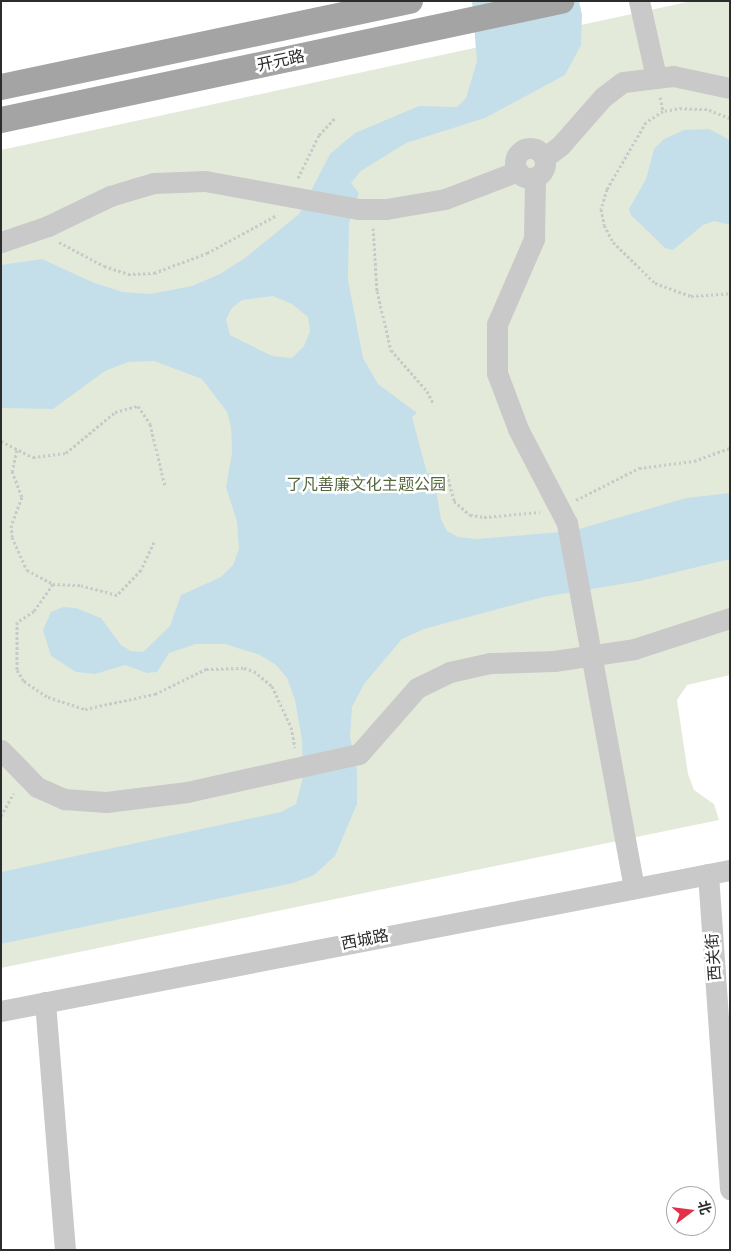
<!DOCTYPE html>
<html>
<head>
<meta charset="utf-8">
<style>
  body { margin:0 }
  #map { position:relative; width:731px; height:1251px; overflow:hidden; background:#fff; font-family:Roboto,"Noto Sans SC",sans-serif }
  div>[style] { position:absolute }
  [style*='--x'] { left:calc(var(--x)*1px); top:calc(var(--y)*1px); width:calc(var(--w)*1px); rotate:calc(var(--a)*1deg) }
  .green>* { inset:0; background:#e4ead9 }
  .water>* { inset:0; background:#c5dfea }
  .path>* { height:3px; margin-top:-1.5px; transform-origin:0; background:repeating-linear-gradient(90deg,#c9c9c9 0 2.5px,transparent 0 5px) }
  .minor>* { height:21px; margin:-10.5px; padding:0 10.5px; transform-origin:10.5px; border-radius:10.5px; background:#c9c9c9 }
  .minor>.ring { margin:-10.5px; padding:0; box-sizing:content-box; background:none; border:21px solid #c9c9c9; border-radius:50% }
  .major>* { height:26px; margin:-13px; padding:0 13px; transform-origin:13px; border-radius:13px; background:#a4a4a4 }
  span { translate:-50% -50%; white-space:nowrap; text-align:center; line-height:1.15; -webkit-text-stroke:5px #fff; paint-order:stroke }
  .street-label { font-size:16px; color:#2c2c2c }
  .park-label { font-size:16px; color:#53673b }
  .frame { position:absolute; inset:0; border:2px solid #2c2c2c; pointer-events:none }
  .north { position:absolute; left:666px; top:1186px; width:50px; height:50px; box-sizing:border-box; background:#fff; border:1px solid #ababab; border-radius:50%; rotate:75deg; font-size:14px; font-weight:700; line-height:20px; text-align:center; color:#2c2c2c }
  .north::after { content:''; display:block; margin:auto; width:18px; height:22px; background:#e32f49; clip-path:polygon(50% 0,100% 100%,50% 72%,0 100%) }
</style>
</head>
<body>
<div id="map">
  <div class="green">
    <i style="clip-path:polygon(692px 1px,730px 1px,730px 675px,687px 685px,677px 700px,688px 774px,694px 790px,714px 804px,719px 820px,1px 968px,1px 150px)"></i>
  </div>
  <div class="water">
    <i style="clip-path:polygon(evenodd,472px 1px,579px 1px,582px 15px,581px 45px,565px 75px,485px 118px,406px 143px,361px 171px,351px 183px,359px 193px,349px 223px,348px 280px,363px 358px,378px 384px,417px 413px,412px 417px,427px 473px,433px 473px,441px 519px,447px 531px,458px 537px,477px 539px,572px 531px,686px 498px,730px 493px,730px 559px,640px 581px,543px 597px,424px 629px,402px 639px,364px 684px,352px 707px,350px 737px,357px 770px,357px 804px,335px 856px,314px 875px,293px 883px,1px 944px,1px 872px,281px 812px,296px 804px,303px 777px,302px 740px,295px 700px,287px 678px,276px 665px,260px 655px,225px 644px,196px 644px,169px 653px,157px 672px,147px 673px,125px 665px,95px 674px,76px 672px,51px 656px,43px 630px,51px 612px,63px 607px,76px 608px,101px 618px,121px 645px,131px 651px,143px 652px,170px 626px,181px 595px,221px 577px,233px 565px,239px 549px,237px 522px,226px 487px,232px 453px,231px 427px,227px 412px,202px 379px,154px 361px,128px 362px,105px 371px,53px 409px,1px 408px,1px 265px,42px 259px,92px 282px,123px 292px,150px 294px,192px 286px,220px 274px,245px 258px,299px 214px,330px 154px,355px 133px,419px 106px,457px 107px,466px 98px,477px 61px,472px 1px,273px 296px,292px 304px,308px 317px,310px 331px,304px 346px,292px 358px,272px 356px,230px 335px,226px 319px,232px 308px,242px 300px,273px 296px)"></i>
    <i style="clip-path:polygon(709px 129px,730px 140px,730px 225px,714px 221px,703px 225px,673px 250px,665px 248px,631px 215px,629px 209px,646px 179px,654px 149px,664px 139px,684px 130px)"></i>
  </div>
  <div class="path">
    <i style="--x:660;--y:97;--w:14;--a:78"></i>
    <i style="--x:730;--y:118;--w:25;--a:-159"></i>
    <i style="--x:707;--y:109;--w:25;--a:-178"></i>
    <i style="--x:682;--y:108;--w:19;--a:171"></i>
    <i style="--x:663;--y:111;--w:20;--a:147"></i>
    <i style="--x:646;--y:122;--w:78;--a:120.2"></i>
    <i style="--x:607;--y:189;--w:21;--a:107"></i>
    <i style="--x:601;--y:209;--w:16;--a:79"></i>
    <i style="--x:604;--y:225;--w:19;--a:62"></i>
    <i style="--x:613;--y:242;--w:59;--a:44.3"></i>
    <i style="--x:655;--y:283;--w:38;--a:20"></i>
    <i style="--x:691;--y:296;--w:39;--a:-4"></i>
    <i style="--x:298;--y:178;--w:48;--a:-64"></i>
    <i style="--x:319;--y:135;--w:25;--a:-47"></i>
    <i style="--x:373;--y:228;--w:63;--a:86.4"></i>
    <i style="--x:377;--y:291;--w:61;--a:76.7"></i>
    <i style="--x:391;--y:350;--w:55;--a:48.7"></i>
    <i style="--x:427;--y:391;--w:13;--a:63"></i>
    <i style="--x:59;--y:242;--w:51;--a:28.1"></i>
    <i style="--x:104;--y:266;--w:25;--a:18"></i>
    <i style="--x:128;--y:274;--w:26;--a:-2"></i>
    <i style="--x:154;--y:273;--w:57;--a:-20.7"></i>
    <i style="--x:207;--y:253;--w:80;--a:-28.5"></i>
    <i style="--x:1;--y:441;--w:36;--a:27"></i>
    <i style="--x:33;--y:457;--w:33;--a:-7"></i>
    <i style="--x:66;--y:453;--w:64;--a:-39.9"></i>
    <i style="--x:115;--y:412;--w:24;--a:-15"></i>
    <i style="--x:138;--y:406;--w:22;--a:56"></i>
    <i style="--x:150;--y:424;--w:64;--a:76.4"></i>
    <i style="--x:17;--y:450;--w:22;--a:103"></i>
    <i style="--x:12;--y:471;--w:28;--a:69"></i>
    <i style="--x:22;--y:497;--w:30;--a:111"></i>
    <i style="--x:11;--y:525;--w:12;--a:85"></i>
    <i style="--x:12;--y:537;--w:36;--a:66"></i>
    <i style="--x:27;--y:570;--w:30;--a:28"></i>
    <i style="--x:447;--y:474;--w:28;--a:75"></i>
    <i style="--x:454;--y:501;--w:21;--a:41"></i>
    <i style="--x:470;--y:515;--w:14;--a:8"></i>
    <i style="--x:484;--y:517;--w:56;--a:-5.1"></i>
    <i style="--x:576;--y:500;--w:71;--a:-26.9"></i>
    <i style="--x:639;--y:468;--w:55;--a:-7.3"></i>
    <i style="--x:694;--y:461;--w:38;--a:-20"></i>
    <i style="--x:154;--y:542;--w:31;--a:115"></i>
    <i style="--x:141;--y:570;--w:35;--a:134"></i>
    <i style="--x:117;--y:595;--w:38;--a:-165"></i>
    <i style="--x:80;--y:585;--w:27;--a:-178"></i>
    <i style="--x:53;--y:584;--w:33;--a:125"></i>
    <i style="--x:34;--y:611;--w:20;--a:147"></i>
    <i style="--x:17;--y:622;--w:48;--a:90"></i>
    <i style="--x:17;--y:670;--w:13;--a:58"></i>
    <i style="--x:24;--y:681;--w:29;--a:34"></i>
    <i style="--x:48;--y:697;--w:39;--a:18"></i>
    <i style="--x:85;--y:709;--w:72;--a:-12.1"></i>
    <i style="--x:155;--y:694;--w:57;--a:-26.1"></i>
    <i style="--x:206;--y:669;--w:38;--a:-2"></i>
    <i style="--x:244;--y:668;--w:10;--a:17"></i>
    <i style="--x:254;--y:671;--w:23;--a:40"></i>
    <i style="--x:272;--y:686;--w:45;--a:65.1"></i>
    <i style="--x:291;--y:727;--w:21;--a:79"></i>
    <i style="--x:1;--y:816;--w:26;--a:-61"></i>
  </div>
  <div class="minor">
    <i style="--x:639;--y:1;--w:78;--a:77.4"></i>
    <i class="ring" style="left:515px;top:148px;width:9px;height:9px"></i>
    <i style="--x:544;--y:158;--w:20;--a:-37"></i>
    <i style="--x:560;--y:146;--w:65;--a:-48.7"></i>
    <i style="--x:603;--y:97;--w:25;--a:-37"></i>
    <i style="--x:623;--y:82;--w:50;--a:-6.8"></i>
    <i style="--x:673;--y:76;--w:58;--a:11.9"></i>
    <i style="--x:535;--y:177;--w:62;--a:90.9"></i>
    <i style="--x:534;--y:239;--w:93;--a:113.5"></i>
    <i style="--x:497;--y:324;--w:49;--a:90"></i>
    <i style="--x:497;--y:373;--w:60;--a:69.4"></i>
    <i style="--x:518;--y:429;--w:106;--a:62.5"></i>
    <i style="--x:567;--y:523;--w:371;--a:79.6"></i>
    <i style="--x:1;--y:242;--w:50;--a:-18.8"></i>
    <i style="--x:48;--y:226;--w:69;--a:-25.8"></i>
    <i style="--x:110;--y:196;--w:46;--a:-16.5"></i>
    <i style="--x:154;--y:183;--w:51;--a:-2.2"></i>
    <i style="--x:205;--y:181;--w:157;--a:10.3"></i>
    <i style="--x:359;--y:209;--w:27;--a:0"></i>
    <i style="--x:386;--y:209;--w:60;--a:-9.6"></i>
    <i style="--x:445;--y:199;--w:78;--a:-21"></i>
    <i style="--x:1;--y:750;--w:52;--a:45.8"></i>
    <i style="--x:37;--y:787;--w:30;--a:24"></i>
    <i style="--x:64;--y:799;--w:42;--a:4.1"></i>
    <i style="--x:106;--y:802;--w:82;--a:-7"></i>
    <i style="--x:187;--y:792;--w:176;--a:-12.5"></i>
    <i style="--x:359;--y:754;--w:88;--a:-48.7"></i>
    <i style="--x:417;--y:688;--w:37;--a:-26"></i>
    <i style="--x:450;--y:672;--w:41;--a:-12.7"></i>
    <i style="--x:490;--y:663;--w:64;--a:-1.8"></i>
    <i style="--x:554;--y:661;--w:81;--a:-8.5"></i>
    <i style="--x:634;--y:649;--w:101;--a:-17.9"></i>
    <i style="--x:708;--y:874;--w:316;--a:86"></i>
    <i style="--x:45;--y:1002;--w:249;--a:85.4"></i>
    <i style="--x:1;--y:1011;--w:743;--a:-10.95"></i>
  </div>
  <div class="major">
    <i style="--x:1;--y:87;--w:418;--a:-11.9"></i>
    <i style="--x:1;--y:120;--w:573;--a:-12"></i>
  </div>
  <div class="street-label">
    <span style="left:281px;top:61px;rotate:-12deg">开元路</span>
    <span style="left:365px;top:940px;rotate:-11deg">西城路</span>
    <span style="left:714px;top:957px;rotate:-94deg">西关街</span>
  </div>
  <div class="park-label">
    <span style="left:366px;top:485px">了凡善廉文化主题公园</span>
  </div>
  <div class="frame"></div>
  <div class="north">北</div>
</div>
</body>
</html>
